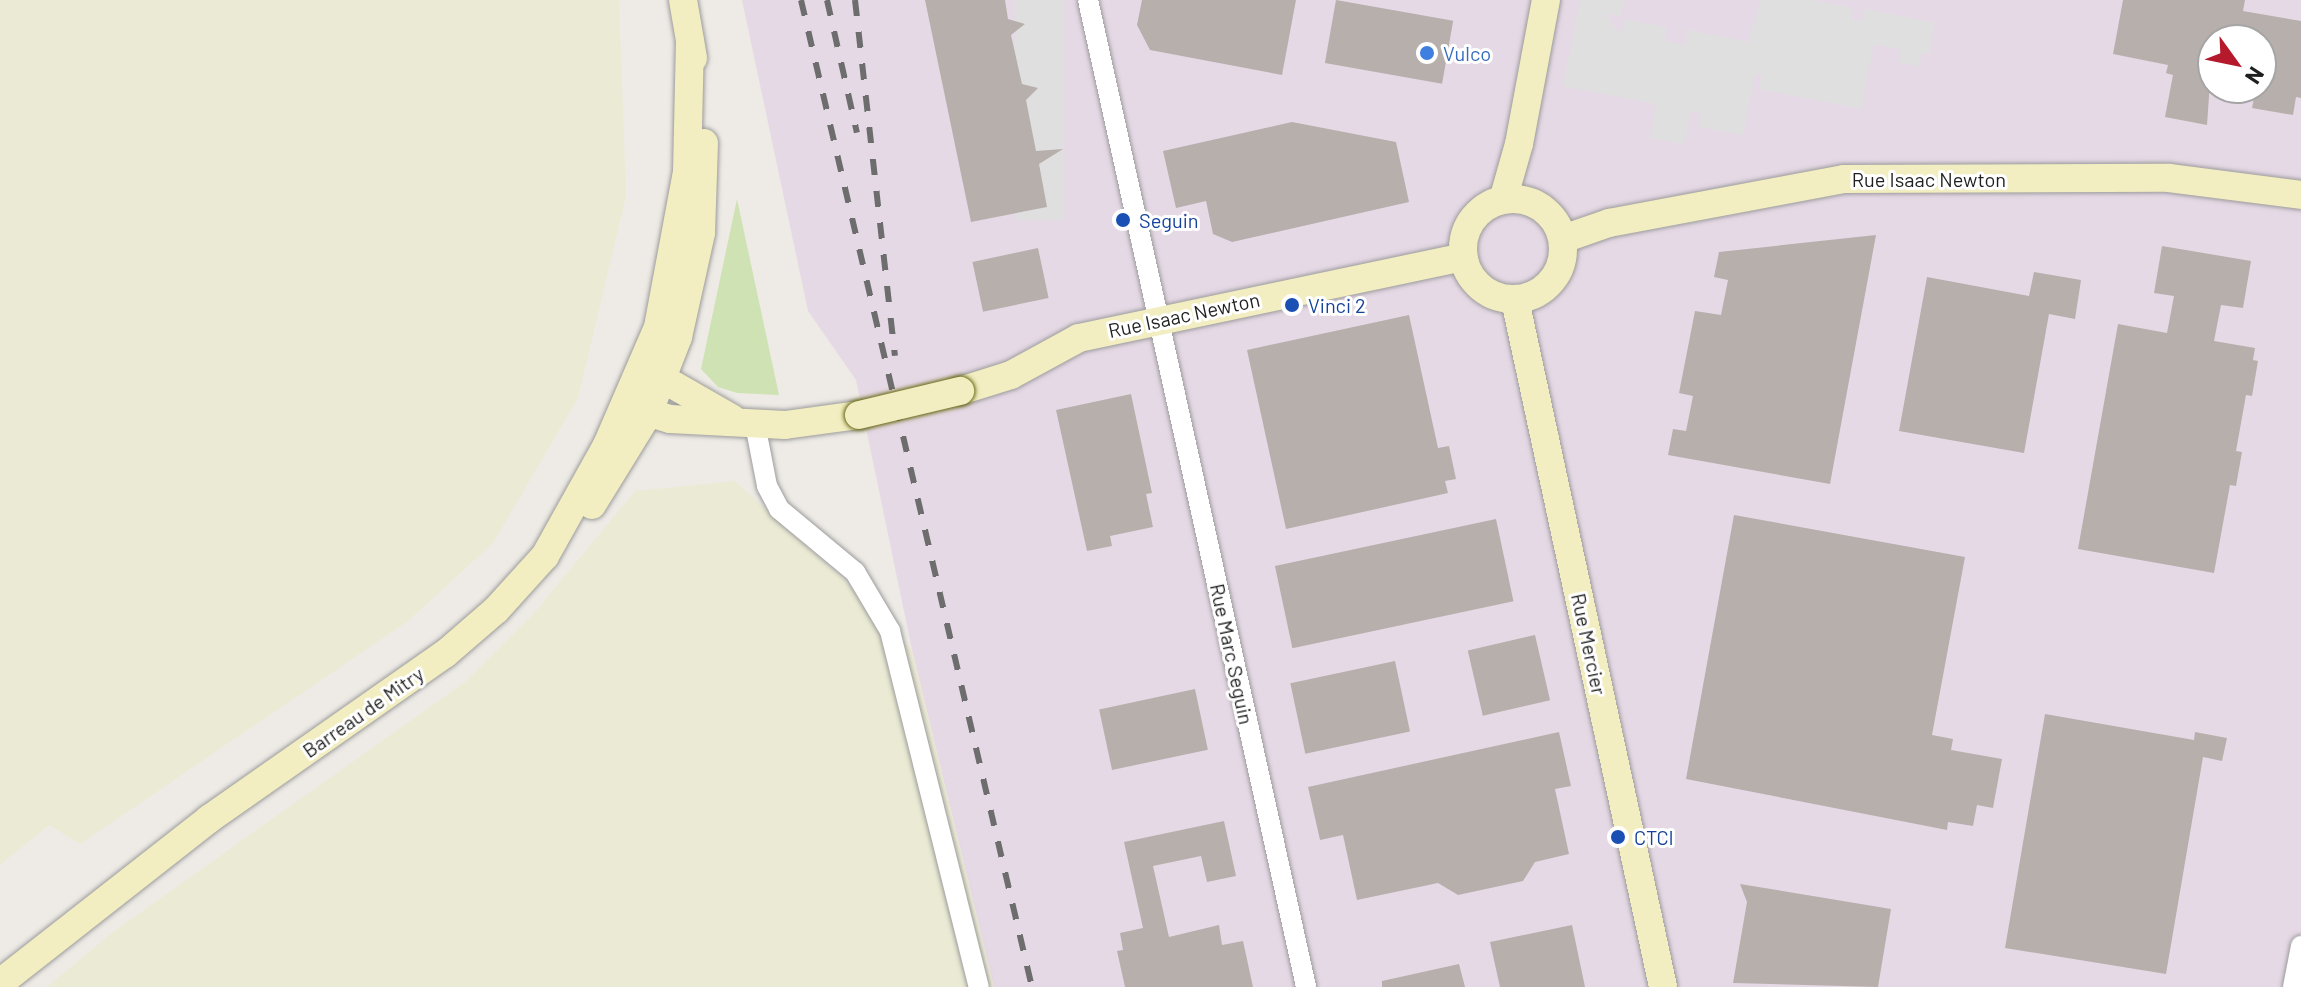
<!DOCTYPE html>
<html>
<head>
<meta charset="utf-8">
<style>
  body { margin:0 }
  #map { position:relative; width:2301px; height:987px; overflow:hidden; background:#eeebe6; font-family:Barlow,sans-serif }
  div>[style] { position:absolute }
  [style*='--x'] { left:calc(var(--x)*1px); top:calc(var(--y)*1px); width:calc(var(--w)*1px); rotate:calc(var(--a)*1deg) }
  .industrial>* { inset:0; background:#e6d9e6 }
  .farmland>* { inset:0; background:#ebead4 }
  .grass>* { inset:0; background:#cfe2b3 }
  .parking>* { inset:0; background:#dfdfdf; transform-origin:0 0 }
  .building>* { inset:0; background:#b7afac; transform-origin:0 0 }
  .roads { filter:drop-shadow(0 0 2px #9c9c9c) drop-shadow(0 0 2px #9c9c9c) }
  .street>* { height:20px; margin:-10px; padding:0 10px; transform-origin:10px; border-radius:10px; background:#fff }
  .secondary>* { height:28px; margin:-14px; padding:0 14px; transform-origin:14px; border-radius:14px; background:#f2eec1 }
  .secondary>.ring { margin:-14px; padding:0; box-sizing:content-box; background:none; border:28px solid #f2eec1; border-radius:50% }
  .rail>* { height:6px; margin-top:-3px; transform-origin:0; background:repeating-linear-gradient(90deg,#6d6d6d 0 16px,transparent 0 32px) }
  .bridges { filter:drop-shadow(0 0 2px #696813) drop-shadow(0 0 2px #696813) }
  .secondary-bridge>* { height:28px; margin:-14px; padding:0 14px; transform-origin:14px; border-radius:14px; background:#f2eec1 }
  .dots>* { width:22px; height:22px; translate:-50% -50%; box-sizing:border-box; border:4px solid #fff; border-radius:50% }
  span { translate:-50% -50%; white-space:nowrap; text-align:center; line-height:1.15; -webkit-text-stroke:6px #fff; paint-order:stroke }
  .shop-label { font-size:20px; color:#366cbe }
  .left { translate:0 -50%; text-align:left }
  .street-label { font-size:20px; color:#1f1f1f }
  .transit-label { font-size:20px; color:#164399 }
  .north { position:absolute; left:2197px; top:24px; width:80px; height:80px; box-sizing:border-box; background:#fff; border:2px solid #a5a5a5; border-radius:50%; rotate:123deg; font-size:22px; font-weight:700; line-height:32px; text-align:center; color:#1f1f1f }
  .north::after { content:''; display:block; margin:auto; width:28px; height:36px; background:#b4192c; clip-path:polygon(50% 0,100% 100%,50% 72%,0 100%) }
</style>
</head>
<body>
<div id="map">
  <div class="industrial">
    <i style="clip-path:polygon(evenodd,742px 0,2301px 0,2301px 987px,994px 987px,912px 650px,856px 380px,808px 311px,742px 0,2213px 40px,2261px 40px,2261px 88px,2213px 88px,2213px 40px)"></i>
  </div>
  <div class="farmland">
    <i style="clip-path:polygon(0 0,619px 0,626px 196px,578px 398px,493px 543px,408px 621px,80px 844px,49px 825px,0 865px)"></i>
    <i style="clip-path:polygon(735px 481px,841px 577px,912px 650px,994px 987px,47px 987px,113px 932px,465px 682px,535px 612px,635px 491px)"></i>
  </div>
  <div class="grass">
    <i style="clip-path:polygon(737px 199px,779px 395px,737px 393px,718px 387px,701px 369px)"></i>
  </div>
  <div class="parking">
    <i style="left:1015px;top:0;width:49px;height:220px"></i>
    <i style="clip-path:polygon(1580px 0,1624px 0,1621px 16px,1606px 14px,1616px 30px,1622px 32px,1624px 19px,1667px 27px,1665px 41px,1685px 45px,1688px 30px,1748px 42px,1761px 0,1813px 0,1853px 8px,1851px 19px,1862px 22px,1865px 9px,1935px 23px,1929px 54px,1922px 53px,1919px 66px,1898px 62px,1900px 49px,1874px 44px,1861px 109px,1759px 89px,1762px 76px,1755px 74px,1743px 135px,1698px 127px,1701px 114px,1691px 112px,1684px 144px,1650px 138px,1656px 104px,1563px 86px)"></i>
  </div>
  <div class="building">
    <i style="clip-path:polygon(925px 0,1005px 0,1008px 19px,1025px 24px,1011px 35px,1022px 84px,1038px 88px,1026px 100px,1036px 151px,1063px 149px,1039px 164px,1047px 207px,971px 222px)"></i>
    <i style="clip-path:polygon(1142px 0,1296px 0,1282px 75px,1150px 50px,1137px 25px)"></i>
    <i style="left:1336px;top:0;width:119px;height:64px;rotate:10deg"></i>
    <i style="clip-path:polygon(2123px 0,2245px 0,2243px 11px,2301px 21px,2301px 98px,2296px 97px,2293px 115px,2252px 108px,2256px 88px,2261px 88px,2261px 40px,2213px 40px,2207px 125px,2165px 117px,2173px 75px,2166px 73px,2168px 65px,2113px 54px)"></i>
    <i style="clip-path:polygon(1292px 122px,1396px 142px,1409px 202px,1232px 242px,1213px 234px,1206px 201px,1176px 208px,1163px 151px)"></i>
    <i style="clip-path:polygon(1876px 235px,1830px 484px,1668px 455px,1673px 429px,1686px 431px,1693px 396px,1679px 393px,1695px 311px,1721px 315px,1728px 280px,1714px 277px,1719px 252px)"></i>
    <i style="clip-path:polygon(2162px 246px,2251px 261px,2243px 308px,2221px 305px,2214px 341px,2255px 348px,2253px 360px,2258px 361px,2252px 396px,2246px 395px,2236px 451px,2242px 452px,2236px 486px,2230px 485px,2214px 573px,2078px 549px,2118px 324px,2167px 333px,2174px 296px,2154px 293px)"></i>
    <i style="left:1038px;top:248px;width:51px;height:67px;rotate:78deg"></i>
    <i style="clip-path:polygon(2034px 272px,2081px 280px,2075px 319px,2049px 314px,2024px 453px,1899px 431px,1927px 277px,2029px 296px)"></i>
    <i style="clip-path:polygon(1409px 315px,1438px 448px,1449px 446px,1456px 479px,1445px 481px,1448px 493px,1286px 529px,1247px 350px)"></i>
    <i style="clip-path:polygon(1131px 394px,1152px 493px,1146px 494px,1153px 527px,1110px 536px,1112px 546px,1087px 551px,1056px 410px)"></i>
    <i style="clip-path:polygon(1734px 515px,1965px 557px,1932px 735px,1953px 739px,1951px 750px,2002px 759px,1993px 808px,1977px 805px,1973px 826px,1948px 822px,1947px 830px,1686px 779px)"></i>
    <i style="left:1496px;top:519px;width:84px;height:226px;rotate:78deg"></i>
    <i style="left:1535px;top:635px;width:67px;height:69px;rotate:77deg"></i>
    <i style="left:1395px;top:661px;width:72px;height:107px;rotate:78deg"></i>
    <i style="left:1195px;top:689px;width:62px;height:98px;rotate:78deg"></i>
    <i style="clip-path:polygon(2045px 714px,2194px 740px,2195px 732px,2227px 738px,2222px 761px,2203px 757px,2166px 974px,2005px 948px)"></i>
    <i style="clip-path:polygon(1559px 732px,1571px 786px,1555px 789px,1569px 854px,1535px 862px,1523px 881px,1458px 895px,1438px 883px,1357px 900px,1343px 835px,1320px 840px,1308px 787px)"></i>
    <i style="clip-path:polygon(1224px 821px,1236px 876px,1207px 882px,1201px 856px,1153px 866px,1169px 937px,1219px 925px,1222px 945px,1243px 941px,1253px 987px,1125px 987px,1117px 951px,1123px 950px,1120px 933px,1143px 928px,1124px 842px)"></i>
    <i style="clip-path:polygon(1740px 884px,1891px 909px,1878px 987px,1733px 983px,1747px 902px)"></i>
    <i style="clip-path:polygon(1572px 925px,1585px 987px,1500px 987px,1490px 942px)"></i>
    <i style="clip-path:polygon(1459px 964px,1465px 987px,1382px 987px,1382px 981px)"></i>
  </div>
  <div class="roads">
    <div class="street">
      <i style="--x:1088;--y:0;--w:1011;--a:77.54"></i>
      <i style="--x:755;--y:424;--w:63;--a:79"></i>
      <i style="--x:767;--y:486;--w:26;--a:62"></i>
      <i style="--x:779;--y:509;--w:99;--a:39.7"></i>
      <i style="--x:855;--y:572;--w:69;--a:59.3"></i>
      <i style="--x:890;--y:631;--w:367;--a:76"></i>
      <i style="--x:2293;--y:987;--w:42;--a:-79"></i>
    </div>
    <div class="secondary">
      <i style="--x:683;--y:0;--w:59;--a:80.2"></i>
      <i class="ring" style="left:1463px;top:199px;width:72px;height:72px"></i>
      <i style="--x:1503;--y:200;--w:58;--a:-74.1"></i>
      <i style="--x:1519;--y:144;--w:147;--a:-79.4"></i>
      <i style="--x:1563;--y:239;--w:49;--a:-19.2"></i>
      <i style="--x:1609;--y:223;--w:239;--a:-10.6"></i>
      <i style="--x:1844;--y:179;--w:325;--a:-0.2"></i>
      <i style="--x:2169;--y:178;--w:133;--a:7.3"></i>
      <i style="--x:1515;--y:300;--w:703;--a:77.84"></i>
      <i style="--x:649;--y:371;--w:95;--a:29.8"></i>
      <i style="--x:960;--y:391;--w:53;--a:-17.4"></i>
      <i style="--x:1011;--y:375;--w:77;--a:-28.6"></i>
      <i style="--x:1079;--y:338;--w:393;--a:-11.9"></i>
      <i style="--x:631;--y:407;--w:41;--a:17.1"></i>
      <i style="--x:670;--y:419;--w:115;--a:3"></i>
      <i style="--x:785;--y:425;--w:75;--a:-7.7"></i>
      <i style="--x:592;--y:505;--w:107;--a:-58.4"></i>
      <i style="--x:648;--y:414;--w:83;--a:-68.7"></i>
      <i style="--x:678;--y:337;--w:107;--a:-77.5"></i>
      <i style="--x:701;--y:233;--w:90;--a:-88.1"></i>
      <i style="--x:0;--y:983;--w:266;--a:-38.1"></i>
      <i style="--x:209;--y:819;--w:288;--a:-35"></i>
      <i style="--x:445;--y:654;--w:67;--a:-40.8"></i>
      <i style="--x:496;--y:610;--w:73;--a:-47.8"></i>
      <i style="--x:545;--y:556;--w:127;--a:-60.8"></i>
      <i style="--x:607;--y:445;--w:129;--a:-66.6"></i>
      <i style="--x:658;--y:327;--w:158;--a:-79.4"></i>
      <i style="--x:687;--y:172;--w:131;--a:-88.7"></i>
    </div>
  </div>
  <div class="rail">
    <i style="--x:801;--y:0;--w:1014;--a:76.83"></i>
    <i style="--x:827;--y:0;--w:136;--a:77.3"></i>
    <i style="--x:855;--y:0;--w:358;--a:83.6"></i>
  </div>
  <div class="bridges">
    <div class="secondary-bridge">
      <i style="--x:859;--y:415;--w:104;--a:-13.4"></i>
    </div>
  </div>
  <div class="dots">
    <i style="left:1427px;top:53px;background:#3f7fe0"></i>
    <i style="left:1123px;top:220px;background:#1a4fb4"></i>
    <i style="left:1292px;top:305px;background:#1a4fb4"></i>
    <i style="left:1618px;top:837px;background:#1a4fb4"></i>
  </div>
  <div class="shop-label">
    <span class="left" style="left:1443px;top:53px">Vulco</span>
  </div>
  <div class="street-label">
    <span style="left:1929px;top:179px">Rue Isaac Newton</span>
    <span style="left:1184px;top:315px;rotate:-12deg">Rue Isaac Newton</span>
    <span style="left:1589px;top:644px;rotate:78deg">Rue Mercier</span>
    <span style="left:1232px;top:654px;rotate:78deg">Rue Marc Seguin</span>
    <span style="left:363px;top:712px;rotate:-35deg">Barreau de Mitry</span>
  </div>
  <div class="transit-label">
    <span class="left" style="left:1139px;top:220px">Seguin</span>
    <span class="left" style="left:1308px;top:305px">Vinci 2</span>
    <span class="left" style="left:1634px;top:837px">CTCI</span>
  </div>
  <div class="north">N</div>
</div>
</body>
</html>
